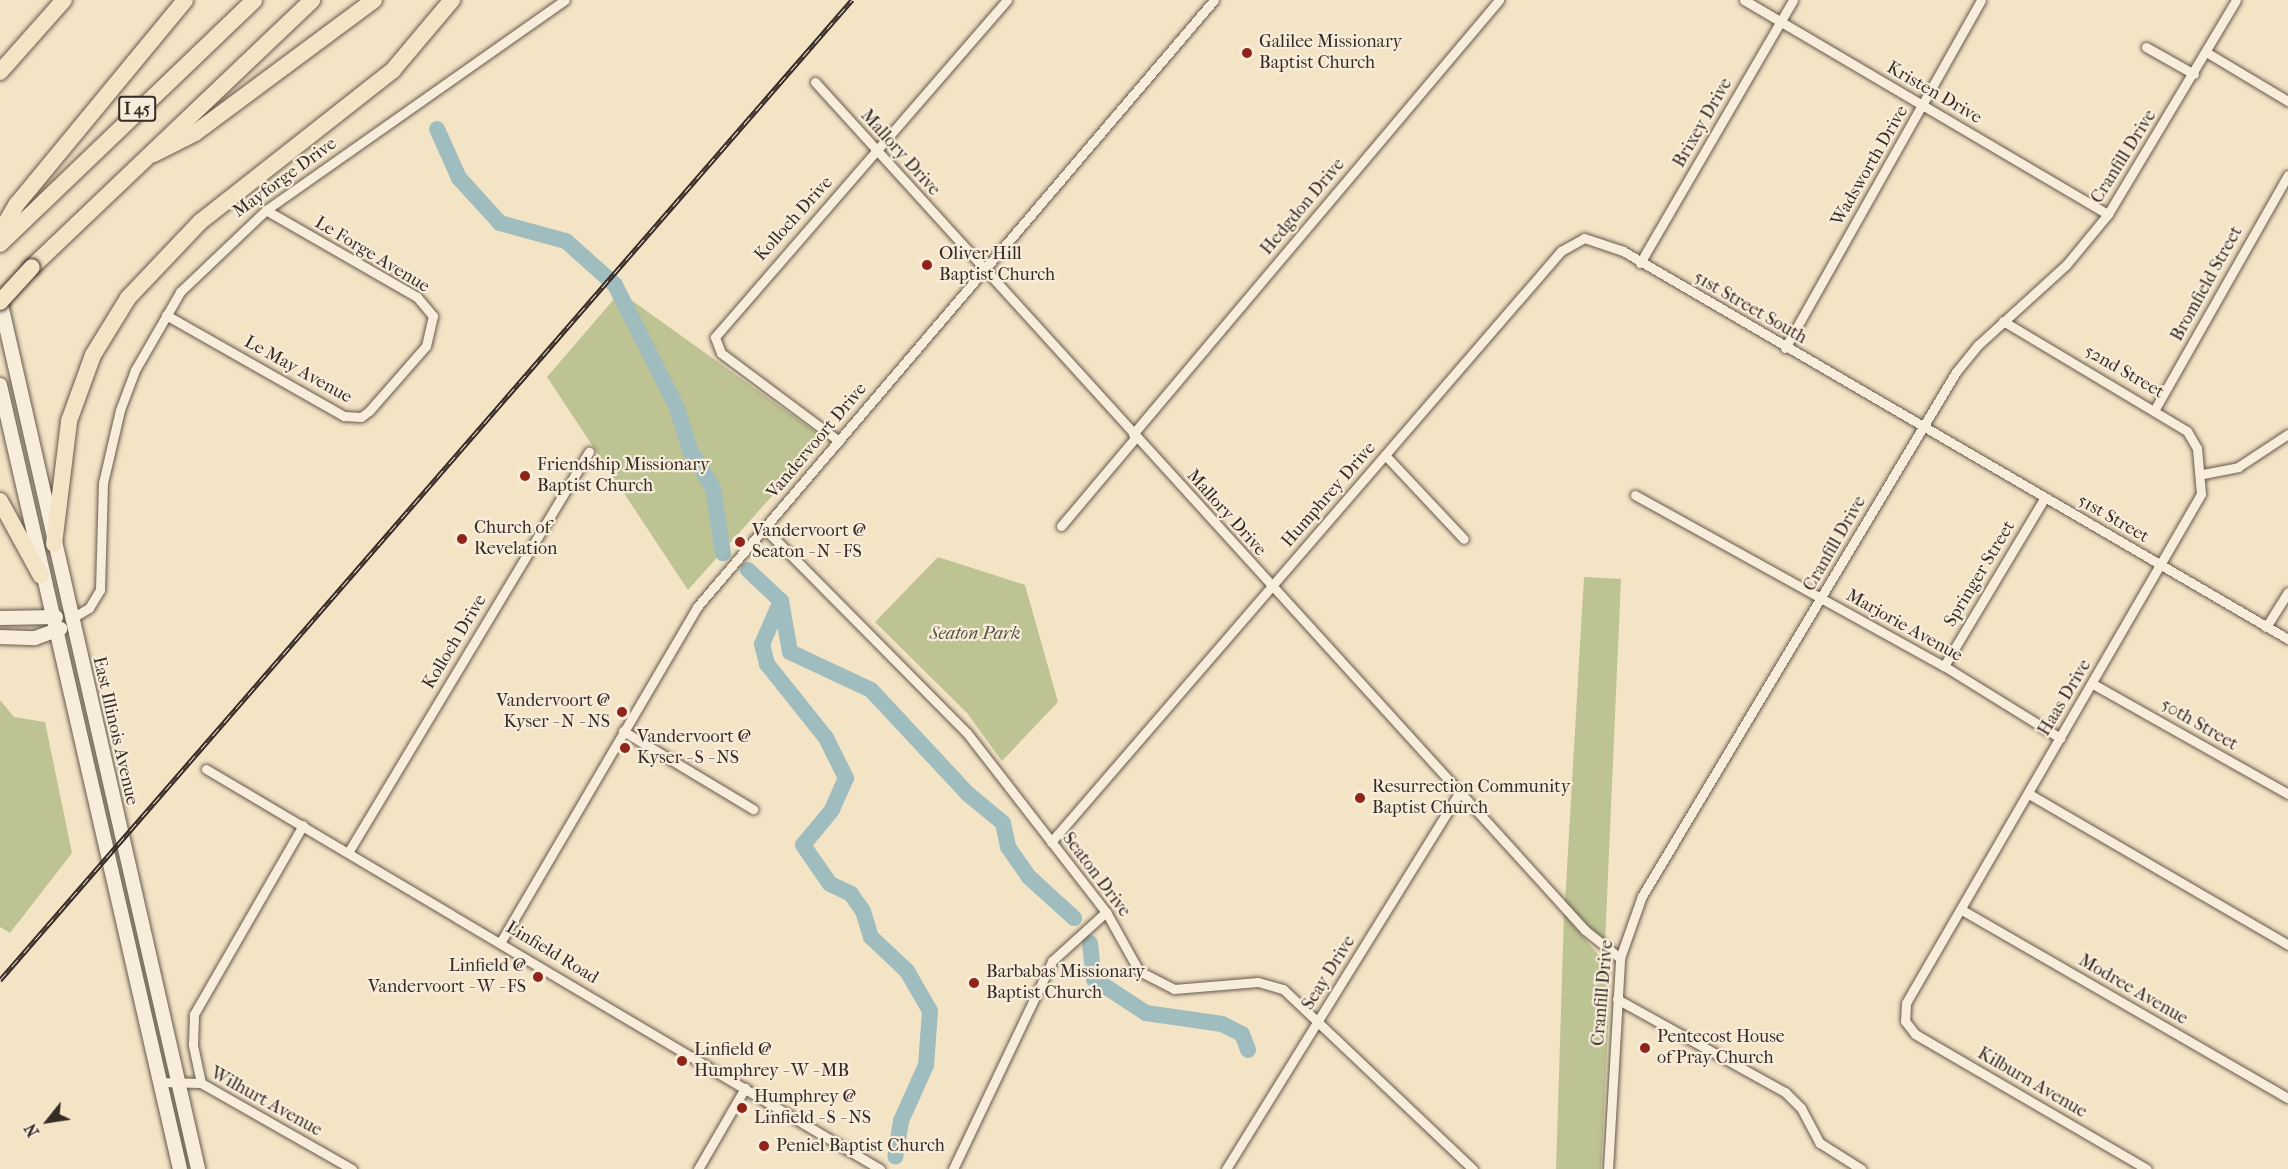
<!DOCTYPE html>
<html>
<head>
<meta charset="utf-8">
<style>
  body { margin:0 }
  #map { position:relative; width:2288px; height:1169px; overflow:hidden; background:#f4e4c6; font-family:"IM FELL French Canon",serif }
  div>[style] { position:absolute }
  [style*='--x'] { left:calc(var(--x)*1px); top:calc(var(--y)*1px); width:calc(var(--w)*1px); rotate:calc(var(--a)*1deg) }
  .green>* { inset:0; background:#bec393 }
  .river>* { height:16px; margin:-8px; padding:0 8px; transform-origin:8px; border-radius:8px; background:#9fbcbe }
  .roads { filter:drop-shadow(0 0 2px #66594d) drop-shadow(0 0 2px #66594d) }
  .street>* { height:9px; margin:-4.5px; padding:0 4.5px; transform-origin:4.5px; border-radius:4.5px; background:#f8edda }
  .secondary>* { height:14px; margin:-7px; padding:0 7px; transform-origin:7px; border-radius:7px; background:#f8edda }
  .highway>* { height:16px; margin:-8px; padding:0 8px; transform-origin:8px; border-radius:8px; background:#f4e4c6 }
  .rail>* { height:5px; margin-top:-2.5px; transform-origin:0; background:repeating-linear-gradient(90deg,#f8edda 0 9px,#372b25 0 18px); box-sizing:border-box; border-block:2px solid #372b25 }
  .bridges { filter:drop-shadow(0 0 2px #372b25) drop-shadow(0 0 2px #372b25) }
  .highway-bridge>* { height:16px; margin:-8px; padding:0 8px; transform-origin:8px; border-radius:8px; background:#f4e4c6 }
  .dots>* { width:16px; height:16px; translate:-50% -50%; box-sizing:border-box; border:3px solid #f8edda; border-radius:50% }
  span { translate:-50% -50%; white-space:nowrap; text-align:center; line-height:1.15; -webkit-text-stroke:4.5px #f8edda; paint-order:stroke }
  .shield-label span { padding:2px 4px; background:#f8edda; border:2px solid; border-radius:4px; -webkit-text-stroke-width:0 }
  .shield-label { font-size:16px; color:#372b25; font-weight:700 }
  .poi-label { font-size:18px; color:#372b25 }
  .left { translate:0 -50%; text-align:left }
  .right { translate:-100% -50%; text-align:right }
  .street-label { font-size:18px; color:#372b25 }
  .park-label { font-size:18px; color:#595140; font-style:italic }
  .north { position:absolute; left:18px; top:1091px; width:60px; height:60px; -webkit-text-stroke:4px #f8edda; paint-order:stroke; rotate:240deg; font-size:16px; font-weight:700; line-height:24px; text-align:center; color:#372b25 }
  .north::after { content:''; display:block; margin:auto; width:21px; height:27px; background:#372b25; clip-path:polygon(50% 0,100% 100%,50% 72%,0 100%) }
</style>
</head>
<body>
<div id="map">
  <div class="green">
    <i style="clip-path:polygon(620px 292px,824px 438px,688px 590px,547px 377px)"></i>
    <i style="clip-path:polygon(938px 557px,1025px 585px,1058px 702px,1002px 761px,967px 713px,875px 622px)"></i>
    <i style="clip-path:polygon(1584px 577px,1621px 579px,1605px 943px,1565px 902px)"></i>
    <i style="clip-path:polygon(0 700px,14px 717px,45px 722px,72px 853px,10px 933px,0 927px)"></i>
    <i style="clip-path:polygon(1564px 914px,1611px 970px,1601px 1169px,1556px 1169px)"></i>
  </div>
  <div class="river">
    <i style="--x:437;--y:129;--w:54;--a:65.8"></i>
    <i style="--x:459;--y:178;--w:61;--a:47.7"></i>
    <i style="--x:500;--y:223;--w:68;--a:15.3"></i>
    <i style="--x:566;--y:241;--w:66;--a:41.9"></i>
    <i style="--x:615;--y:285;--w:138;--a:63.2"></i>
    <i style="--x:677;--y:408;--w:44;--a:72.8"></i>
    <i style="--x:690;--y:450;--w:44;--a:58.8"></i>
    <i style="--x:713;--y:488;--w:66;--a:81.3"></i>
    <i style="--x:748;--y:570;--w:45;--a:43.2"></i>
    <i style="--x:781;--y:601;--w:47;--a:113.8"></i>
    <i style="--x:762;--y:644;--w:21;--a:76"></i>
    <i style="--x:767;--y:664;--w:95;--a:51.4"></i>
    <i style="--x:826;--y:738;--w:45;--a:63.4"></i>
    <i style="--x:846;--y:778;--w:35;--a:114"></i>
    <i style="--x:832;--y:810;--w:45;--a:129.6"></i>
    <i style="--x:803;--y:845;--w:47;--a:55.3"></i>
    <i style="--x:830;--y:884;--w:23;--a:25"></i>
    <i style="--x:851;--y:894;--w:21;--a:55"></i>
    <i style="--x:863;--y:911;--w:27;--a:73"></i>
    <i style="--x:871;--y:937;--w:50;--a:43.4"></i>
    <i style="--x:907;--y:971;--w:46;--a:60.1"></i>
    <i style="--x:930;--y:1011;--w:54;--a:94.2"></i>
    <i style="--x:926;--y:1065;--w:61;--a:114.1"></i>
    <i style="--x:901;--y:1121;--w:36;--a:99"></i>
    <i style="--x:781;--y:601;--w:52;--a:80"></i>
    <i style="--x:790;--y:652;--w:89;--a:25.1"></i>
    <i style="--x:871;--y:690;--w:142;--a:47"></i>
    <i style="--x:968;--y:794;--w:45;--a:39.6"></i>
    <i style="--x:1003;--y:823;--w:25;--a:78"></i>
    <i style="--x:1008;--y:847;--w:37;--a:55"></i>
    <i style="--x:1029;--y:877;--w:61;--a:42.3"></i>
    <i style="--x:1090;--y:943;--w:36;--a:84"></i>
    <i style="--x:1094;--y:979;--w:62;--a:33.2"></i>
    <i style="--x:1146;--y:1013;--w:77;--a:8.2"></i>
    <i style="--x:1222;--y:1024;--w:22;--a:27"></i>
    <i style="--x:1242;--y:1034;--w:17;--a:69"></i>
  </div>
  <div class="roads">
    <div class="street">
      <i style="--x:1744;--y:0;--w:422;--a:30.5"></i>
      <i style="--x:2146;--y:47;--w:55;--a:29.4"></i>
      <i style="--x:2206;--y:52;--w:96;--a:30.9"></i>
      <i style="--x:815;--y:82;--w:1145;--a:47.76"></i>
      <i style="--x:1585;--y:930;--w:45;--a:38.7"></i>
      <i style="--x:1640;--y:263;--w:304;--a:-59.8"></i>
      <i style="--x:166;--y:315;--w:205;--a:29.6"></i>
      <i style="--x:344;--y:416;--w:17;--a:3"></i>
      <i style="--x:361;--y:417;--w:10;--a:-37"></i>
      <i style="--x:369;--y:411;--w:86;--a:-48.8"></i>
      <i style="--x:426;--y:346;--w:31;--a:-77"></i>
      <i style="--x:433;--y:316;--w:25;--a:-130"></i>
      <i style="--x:417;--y:297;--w:174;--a:-150.1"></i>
      <i style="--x:2003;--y:321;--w:214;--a:30.9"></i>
      <i style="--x:2187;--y:431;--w:20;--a:60"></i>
      <i style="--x:2197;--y:448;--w:46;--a:85"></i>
      <i style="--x:2201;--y:494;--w:588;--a:120.1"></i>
      <i style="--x:1906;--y:1003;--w:18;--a:93"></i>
      <i style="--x:1905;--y:1021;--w:16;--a:52"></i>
      <i style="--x:1915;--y:1034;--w:268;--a:30.2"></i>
      <i style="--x:1785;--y:348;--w:399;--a:-60.6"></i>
      <i style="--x:2155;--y:409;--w:269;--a:-60.4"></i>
      <i style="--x:1133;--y:434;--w:568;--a:-49.86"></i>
      <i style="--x:839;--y:441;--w:147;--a:-143.3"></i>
      <i style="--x:721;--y:353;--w:17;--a:-111"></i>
      <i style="--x:715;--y:337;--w:446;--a:-49.1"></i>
      <i style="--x:1385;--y:455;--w:115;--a:46.8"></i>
      <i style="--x:2203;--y:474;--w:36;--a:-11"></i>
      <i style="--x:2238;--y:467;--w:60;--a:-33.4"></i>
      <i style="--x:1635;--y:495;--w:353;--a:29"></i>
      <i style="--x:1944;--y:666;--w:137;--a:31.8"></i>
      <i style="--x:1061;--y:526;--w:116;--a:-49.9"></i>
      <i style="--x:764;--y:528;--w:289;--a:45.3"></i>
      <i style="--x:967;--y:733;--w:227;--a:52.2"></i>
      <i style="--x:1106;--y:912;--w:68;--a:60.8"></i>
      <i style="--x:1139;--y:971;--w:39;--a:27"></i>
      <i style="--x:1174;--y:989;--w:84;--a:-4.8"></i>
      <i style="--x:1258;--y:982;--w:26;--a:16"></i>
      <i style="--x:1283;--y:989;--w:262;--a:43.5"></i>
      <i style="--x:70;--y:619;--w:22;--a:-30"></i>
      <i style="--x:89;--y:608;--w:21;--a:-59"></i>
      <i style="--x:100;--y:590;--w:107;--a:-88.4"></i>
      <i style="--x:103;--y:483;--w:75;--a:-76.9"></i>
      <i style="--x:120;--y:410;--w:43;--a:-69.4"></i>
      <i style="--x:135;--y:370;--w:90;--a:-60"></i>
      <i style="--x:180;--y:292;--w:119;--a:-43.6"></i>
      <i style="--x:266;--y:210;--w:365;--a:-35.1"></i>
      <i style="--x:2266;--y:627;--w:41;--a:-57.8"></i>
      <i style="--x:1944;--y:666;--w:195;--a:-59.1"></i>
      <i style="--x:2093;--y:684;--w:224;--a:29.4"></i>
      <i style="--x:623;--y:731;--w:152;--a:31"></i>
      <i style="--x:206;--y:769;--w:784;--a:30.69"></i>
      <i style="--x:2029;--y:794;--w:300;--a:30.2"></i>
      <i style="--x:1051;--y:842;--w:781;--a:-49.21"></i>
      <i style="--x:1561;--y:251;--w:26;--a:-29"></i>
      <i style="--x:1584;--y:238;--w:41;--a:18.4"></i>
      <i style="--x:1623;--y:251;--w:770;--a:30.26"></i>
      <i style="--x:349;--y:851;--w:466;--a:-59"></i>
      <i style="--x:1962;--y:910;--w:376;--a:30"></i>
      <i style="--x:500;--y:943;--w:389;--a:-59.6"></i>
      <i style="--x:697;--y:607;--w:797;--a:-49.58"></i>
      <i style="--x:1617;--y:999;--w:192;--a:29"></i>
      <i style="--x:1785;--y:1092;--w:23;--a:45"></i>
      <i style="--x:1801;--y:1108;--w:40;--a:62"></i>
      <i style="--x:1820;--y:1143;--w:49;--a:32.4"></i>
      <i style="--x:160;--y:1082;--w:41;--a:1.4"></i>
      <i style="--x:201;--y:1083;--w:174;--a:29.7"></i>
      <i style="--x:201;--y:1083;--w:40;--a:-102"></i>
      <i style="--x:193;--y:1044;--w:30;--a:-88"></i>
      <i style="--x:194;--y:1014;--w:218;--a:-60"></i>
      <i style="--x:698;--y:1169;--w:94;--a:-59.9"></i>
      <i style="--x:953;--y:1169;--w:230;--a:-64.5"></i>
      <i style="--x:1052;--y:961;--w:73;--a:-42.2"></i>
      <i style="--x:1226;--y:1169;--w:442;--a:-58.2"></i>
      <i style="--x:1608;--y:1169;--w:211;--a:-86.7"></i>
      <i style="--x:1620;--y:958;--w:66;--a:-70.5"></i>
      <i style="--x:1642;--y:896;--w:611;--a:-59.07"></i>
      <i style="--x:1956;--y:372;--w:35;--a:-51"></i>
      <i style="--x:1978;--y:345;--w:119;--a:-42.3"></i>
      <i style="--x:2066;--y:265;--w:66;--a:-50.5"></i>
      <i style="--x:2108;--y:214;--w:249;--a:-59.1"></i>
    </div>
    <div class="secondary">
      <i style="--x:0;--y:300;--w:891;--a:77.16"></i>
      <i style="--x:0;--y:385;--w:804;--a:77.07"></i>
      <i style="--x:0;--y:618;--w:56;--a:-1"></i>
      <i style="--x:0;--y:637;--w:35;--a:2"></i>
      <i style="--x:35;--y:638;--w:27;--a:-20"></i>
    </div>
    <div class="highway">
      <i style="--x:0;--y:72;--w:96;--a:-48.4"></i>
      <i style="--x:154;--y:154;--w:46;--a:-27.1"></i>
      <i style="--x:195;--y:133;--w:223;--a:-36.6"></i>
      <i style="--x:0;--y:233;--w:34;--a:-60"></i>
      <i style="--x:17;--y:204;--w:264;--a:-50.5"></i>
      <i style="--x:0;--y:244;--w:352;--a:-43.8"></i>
      <i style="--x:32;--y:267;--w:387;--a:-43.6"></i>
      <i style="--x:0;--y:501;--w:85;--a:61.3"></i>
      <i style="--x:54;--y:544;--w:124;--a:-83"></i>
      <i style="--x:69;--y:421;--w:70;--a:-70"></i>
      <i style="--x:93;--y:355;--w:67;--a:-58.4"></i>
      <i style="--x:128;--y:298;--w:105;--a:-46.5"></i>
      <i style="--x:200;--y:222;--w:246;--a:-38.2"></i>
      <i style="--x:393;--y:70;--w:92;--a:-49.9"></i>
    </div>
  </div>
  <div class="rail">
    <i style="--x:0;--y:980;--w:1299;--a:-49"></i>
  </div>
  <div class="bridges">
    <div class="highway-bridge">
      <i style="--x:0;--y:302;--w:47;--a:-47.6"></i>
    </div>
  </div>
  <div class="dots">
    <i style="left:1247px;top:53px;background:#8f2418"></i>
    <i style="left:927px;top:265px;background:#8f2418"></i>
    <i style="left:525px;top:476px;background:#8f2418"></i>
    <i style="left:462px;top:539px;background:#8f2418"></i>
    <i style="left:740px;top:542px;background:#8f2418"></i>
    <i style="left:622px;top:712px;background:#8f2418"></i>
    <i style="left:625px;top:748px;background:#8f2418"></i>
    <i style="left:1360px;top:798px;background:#8f2418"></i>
    <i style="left:538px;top:977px;background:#8f2418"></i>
    <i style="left:974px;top:983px;background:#8f2418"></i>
    <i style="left:1645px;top:1048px;background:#8f2418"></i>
    <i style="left:682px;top:1061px;background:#8f2418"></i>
    <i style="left:742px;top:1108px;background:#8f2418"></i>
    <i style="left:764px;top:1146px;background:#8f2418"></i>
  </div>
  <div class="shield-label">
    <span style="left:137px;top:109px">I 45</span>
  </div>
  <div class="poi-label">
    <span class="left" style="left:1259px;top:53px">Galilee Missionary<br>Baptist Church</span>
    <span class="left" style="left:939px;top:265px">Oliver Hill<br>Baptist Church</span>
    <span class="left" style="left:537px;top:476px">Friendship Missionary<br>Baptist Church</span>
    <span class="left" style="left:474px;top:539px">Church of<br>Revelation</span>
    <span class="left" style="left:752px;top:542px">Vandervoort @<br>Seaton - N - FS</span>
    <span class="right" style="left:610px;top:712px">Vandervoort @<br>Kyser - N - NS</span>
    <span class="left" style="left:637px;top:748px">Vandervoort @<br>Kyser - S - NS</span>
    <span class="left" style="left:1372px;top:798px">Resurrection Community<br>Baptist Church</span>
    <span class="right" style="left:526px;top:977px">Linfield @<br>Vandervoort - W - FS</span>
    <span class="left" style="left:986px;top:983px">Barbabas Missionary<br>Baptist Church</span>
    <span class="left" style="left:1657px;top:1048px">Pentecost House<br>of Pray Church</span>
    <span class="left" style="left:694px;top:1061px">Linfield @<br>Humphrey - W - MB</span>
    <span class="left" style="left:754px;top:1108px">Humphrey @<br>Linfield - S - NS</span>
    <span class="left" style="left:776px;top:1146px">Peniel Baptist Church</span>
  </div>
  <div class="street-label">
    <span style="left:1934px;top:93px;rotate:30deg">Kristen Drive</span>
    <span style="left:1703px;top:123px;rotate:-60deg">Brixey Drive</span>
    <span style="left:900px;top:153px;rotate:48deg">Mallory Drive</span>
    <span style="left:2124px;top:157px;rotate:-58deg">Cranfill Drive</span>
    <span style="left:1870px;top:166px;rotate:-60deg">Wadsworth Drive</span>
    <span style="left:285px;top:178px;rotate:-36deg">Mayforge Drive</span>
    <span style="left:1303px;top:207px;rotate:-50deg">Hedgdon Drive</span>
    <span style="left:794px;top:219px;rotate:-48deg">Kolloch Drive</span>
    <span style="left:372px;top:255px;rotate:31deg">Le Forge Avenue</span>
    <span style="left:2207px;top:284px;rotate:-61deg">Bromfield Street</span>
    <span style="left:1750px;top:308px;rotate:30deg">51st Street South</span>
    <span style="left:298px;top:370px;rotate:29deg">Le May Avenue</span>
    <span style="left:2124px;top:372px;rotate:30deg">52nd Street</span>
    <span style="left:817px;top:441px;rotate:-50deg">Vandervoort Drive</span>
    <span style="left:1329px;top:495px;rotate:-49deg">Humphrey Drive</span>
    <span style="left:1226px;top:513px;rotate:48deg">Mallory Drive</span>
    <span style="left:2113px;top:519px;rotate:30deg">51st Street</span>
    <span style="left:1835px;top:544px;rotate:-60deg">Cranfill Drive</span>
    <span style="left:1980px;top:574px;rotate:-59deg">Springer Street</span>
    <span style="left:1904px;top:626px;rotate:29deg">Marjorie Avenue</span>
    <span style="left:455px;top:642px;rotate:-59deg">Kolloch Drive</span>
    <span style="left:2065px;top:698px;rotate:-59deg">Haas Drive</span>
    <span style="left:2199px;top:725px;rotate:30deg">50th Street</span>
    <span style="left:115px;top:731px;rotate:77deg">East Illinois Avenue</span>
    <span style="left:1096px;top:875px;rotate:53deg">Seaton Drive</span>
    <span style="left:552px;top:953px;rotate:31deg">Linfield Road</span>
    <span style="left:1329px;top:973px;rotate:-58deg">Seay Drive</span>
    <span style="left:2133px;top:990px;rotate:30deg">Modree Avenue</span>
    <span style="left:1603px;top:993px;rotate:-85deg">Cranfill Drive</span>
    <span style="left:2032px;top:1083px;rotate:30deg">Kilburn Avenue</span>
    <span style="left:266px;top:1102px;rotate:29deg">Wilhurt Avenue</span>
  </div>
  <div class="park-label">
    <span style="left:975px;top:634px">Seaton Park</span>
  </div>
  <div class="north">N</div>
</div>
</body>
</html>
